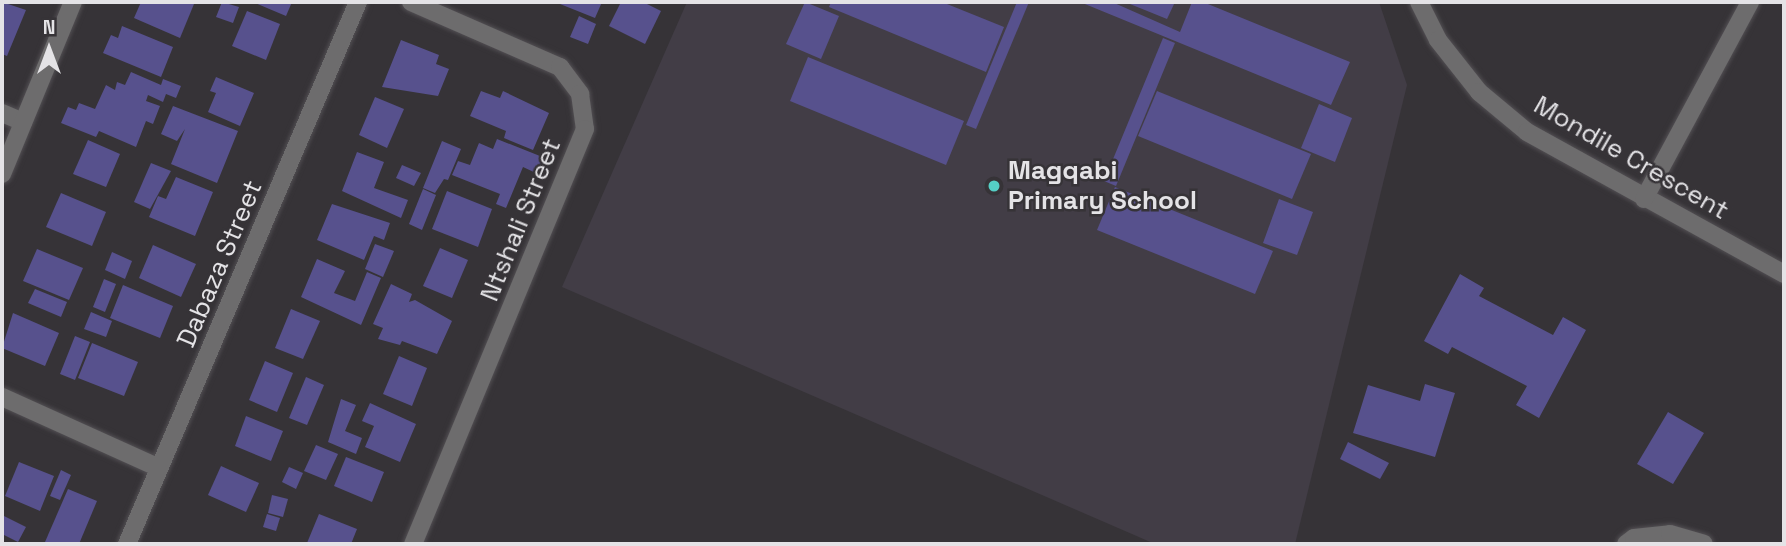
<!DOCTYPE html>
<html>
<head>
<meta charset="utf-8">
<style>
	body { margin:0 }
	#map { position:relative; width:1786px; height:546px; overflow:hidden; background:#363337; font-family:"Space Grotesk",sans-serif }
	div>[style] { position:absolute }
	[style*='--x'] { left:calc(var(--x)*1px); top:calc(var(--y)*1px); width:calc(var(--w)*1px); rotate:calc(var(--a)*1deg) }
	.built>* { inset:0; background:#423d46 }
	.building>* { inset:0; background:#57518d }
	.roads { filter:drop-shadow(0 0 2px #524f53) drop-shadow(0 0 2px #524f53) }
	.minor>* { height:18px; margin:-9px; padding:0 9px; transform-origin:9px; border-radius:9px; background:#6d6c6d }
	.dots>* { width:19px; height:19px; translate:-50% -50%; box-sizing:border-box; border:4px solid #363337; border-radius:50% }
	span { translate:-50% -50%; white-space:nowrap; text-align:center; line-height:1.15; -webkit-text-stroke:5px #363337; paint-order:stroke }
	.street-label { font-size:26px; color:#e4e3e6 }
	.poi-label { font-size:26px; color:#e4e3e6; font-weight:700 }
	.left { translate:0 -50%; text-align:left }
	.frame { position:absolute; inset:0; border:4px solid #e4e3e6; pointer-events:none }
	.north { position:absolute; left:14px; top:14px; width:70px; height:70px; -webkit-text-stroke:5px #363337; paint-order:stroke; rotate:0deg; font-size:19px; font-weight:700; line-height:28px; text-align:center; color:#e4e3e6 }
	.north::after { content:''; display:block; margin:auto; width:24px; height:32px; background:#e4e3e6; clip-path:polygon(50% 0,100% 100%,50% 72%,0 100%) }
</style>
</head>
<body>
<div id="map">
	<div class="built">
		<i style="clip-path:polygon(687px 2px,1379px 2px,1407px 85px,1295px 544px,1155px 544px,562px 287px)"></i>
	</div>
	<div class="building">
		<i style="clip-path:polygon(2px 2px,26px 10px,7px 56px,2px 54px)"></i>
		<i style="clip-path:polygon(141px 2px,190px 2px,194px 4px,180px 38px,134px 18px)"></i>
		<i style="clip-path:polygon(222px 2px,239px 7px,233px 23px,216px 17px)"></i>
		<i style="clip-path:polygon(253px 2px,292px 2px,286px 16px)"></i>
		<i style="clip-path:polygon(555px 2px,602px 2px,595px 18px)"></i>
		<i style="clip-path:polygon(621px 2px,643px 2px,661px 11px,645px 44px,609px 26px)"></i>
		<i style="clip-path:polygon(805px 2px,839px 16px,821px 59px,786px 44px)"></i>
		<i style="clip-path:polygon(831px 2px,942px 2px,1004px 27px,986px 72px,829px 7px)"></i>
		<i style="clip-path:polygon(1017px 2px,1029px 2px,976px 129px,966px 125px)"></i>
		<i style="clip-path:polygon(1080px 2px,1112px 2px,1180px 32px,1192px 2px,1203px 2px,1350px 62px,1331px 105px)"></i>
		<i style="clip-path:polygon(1125px 2px,1175px 2px,1167px 19px)"></i>
		<i style="clip-path:polygon(247px 11px,280px 24px,266px 60px,232px 46px)"></i>
		<i style="clip-path:polygon(579px 16px,596px 24px,588px 44px,570px 37px)"></i>
		<i style="clip-path:polygon(122px 26px,173px 47px,161px 77px,103px 53px,111px 35px,118px 38px)"></i>
		<i style="clip-path:polygon(1163px 38px,1175px 43px,1116px 186px,1104px 181px)"></i>
		<i style="clip-path:polygon(401px 40px,439px 55px,436px 64px,449px 69px,438px 96px,382px 87px)"></i>
		<i style="clip-path:polygon(808px 57px,964px 121px,946px 165px,790px 101px)"></i>
		<i style="clip-path:polygon(131px 72px,161px 85px,163px 79px,181px 86px,176px 98px,166px 94px,163px 102px,148px 95px,146px 101px,160px 106px,153px 124px,146px 121px,136px 147px,99px 131px,96px 137px,61px 123px,68px 107px,76px 110px,79px 103px,95px 109px,106px 85px,115px 90px,117px 82px,125px 85px)"></i>
		<i style="clip-path:polygon(216px 77px,254px 93px,240px 126px,208px 112px,216px 93px,210px 91px)"></i>
		<i style="clip-path:polygon(481px 91px,500px 98px,503px 91px,549px 113px,533px 150px,504px 138px,506px 131px,470px 116px)"></i>
		<i style="clip-path:polygon(1157px 91px,1311px 154px,1292px 199px,1138px 136px)"></i>
		<i style="clip-path:polygon(375px 97px,404px 109px,387px 148px,359px 135px)"></i>
		<i style="clip-path:polygon(1319px 104px,1352px 118px,1335px 162px,1301px 148px)"></i>
		<i style="clip-path:polygon(173px 106px,238px 131px,217px 183px,171px 164px,185px 129px,177px 141px,161px 134px)"></i>
		<i style="clip-path:polygon(497px 139px,545px 158px,538px 174px,523px 167px,506px 208px,496px 204px,500px 194px,452px 175px,458px 161px,470px 165px,479px 143px,493px 149px)"></i>
		<i style="clip-path:polygon(88px 140px,120px 154px,106px 187px,73px 174px)"></i>
		<i style="clip-path:polygon(442px 141px,461px 149px,448px 180px,444px 179px,435px 193px,423px 188px)"></i>
		<i style="clip-path:polygon(357px 152px,384px 162px,374px 188px,408px 200px,401px 218px,342px 191px)"></i>
		<i style="clip-path:polygon(151px 163px,171px 171px,150px 209px,134px 202px)"></i>
		<i style="clip-path:polygon(402px 165px,421px 173px,414px 186px,396px 178px)"></i>
		<i style="clip-path:polygon(176px 177px,213px 192px,195px 236px,149px 217px,158px 196px,166px 199px)"></i>
		<i style="clip-path:polygon(1115px 187px,1273px 251px,1255px 294px,1097px 230px)"></i>
		<i style="clip-path:polygon(423px 189px,436px 195px,422px 230px,409px 224px)"></i>
		<i style="clip-path:polygon(447px 191px,492px 209px,478px 247px,432px 229px)"></i>
		<i style="clip-path:polygon(61px 193px,106px 212px,92px 246px,46px 227px)"></i>
		<i style="clip-path:polygon(1279px 199px,1313px 212px,1297px 255px,1263px 243px)"></i>
		<i style="clip-path:polygon(332px 204px,390px 223px,384px 240px,374px 236px,364px 260px,317px 240px)"></i>
		<i style="clip-path:polygon(375px 244px,394px 251px,383px 277px,365px 269px)"></i>
		<i style="clip-path:polygon(153px 245px,196px 264px,181px 297px,139px 278px)"></i>
		<i style="clip-path:polygon(440px 248px,468px 260px,452px 298px,423px 286px)"></i>
		<i style="clip-path:polygon(37px 249px,83px 268px,69px 300px,23px 281px)"></i>
		<i style="clip-path:polygon(112px 252px,132px 261px,125px 279px,105px 270px)"></i>
		<i style="clip-path:polygon(317px 259px,345px 271px,334px 293px,355px 301px,367px 272px,381px 278px,361px 325px,301px 297px)"></i>
		<i style="clip-path:polygon(1460px 274px,1484px 288px,1479px 296px,1553px 335px,1563px 317px,1586px 330px,1539px 418px,1516px 405px,1527px 386px,1452px 347px,1448px 354px,1424px 341px)"></i>
		<i style="clip-path:polygon(104px 279px,116px 284px,105px 312px,93px 307px)"></i>
		<i style="clip-path:polygon(391px 284px,412px 294px,409px 302px,415px 300px,452px 321px,437px 354px,402px 341px,400px 345px,378px 339px,383px 328px,373px 324px)"></i>
		<i style="clip-path:polygon(123px 285px,173px 306px,160px 338px,110px 318px)"></i>
		<i style="clip-path:polygon(35px 289px,67px 302px,61px 317px,28px 303px)"></i>
		<i style="clip-path:polygon(291px 309px,320px 321px,303px 359px,275px 348px)"></i>
		<i style="clip-path:polygon(91px 312px,112px 321px,106px 337px,84px 329px)"></i>
		<i style="clip-path:polygon(13px 313px,59px 333px,45px 366px,2px 348px)"></i>
		<i style="clip-path:polygon(75px 336px,90px 342px,75px 380px,60px 374px)"></i>
		<i style="clip-path:polygon(92px 343px,138px 362px,124px 396px,78px 378px)"></i>
		<i style="clip-path:polygon(399px 356px,427px 368px,412px 406px,383px 394px)"></i>
		<i style="clip-path:polygon(265px 361px,293px 373px,277px 412px,249px 400px)"></i>
		<i style="clip-path:polygon(306px 377px,324px 385px,307px 425px,289px 418px)"></i>
		<i style="clip-path:polygon(1425px 384px,1455px 393px,1435px 457px,1353px 433px,1368px 385px,1420px 401px)"></i>
		<i style="clip-path:polygon(341px 399px,356px 405px,345px 431px,362px 438px,356px 454px,328px 442px)"></i>
		<i style="clip-path:polygon(370px 403px,416px 424px,400px 462px,365px 447px,374px 426px,362px 421px)"></i>
		<i style="clip-path:polygon(1668px 412px,1704px 433px,1673px 484px,1637px 464px)"></i>
		<i style="clip-path:polygon(246px 416px,283px 431px,271px 461px,235px 446px)"></i>
		<i style="clip-path:polygon(1348px 442px,1389px 463px,1380px 479px,1340px 459px)"></i>
		<i style="clip-path:polygon(316px 445px,338px 454px,326px 480px,304px 471px)"></i>
		<i style="clip-path:polygon(346px 457px,384px 472px,372px 502px,334px 486px)"></i>
		<i style="clip-path:polygon(19px 462px,54px 476px,40px 511px,5px 496px)"></i>
		<i style="clip-path:polygon(221px 466px,259px 483px,246px 512px,208px 495px)"></i>
		<i style="clip-path:polygon(289px 467px,303px 473px,296px 489px,282px 482px)"></i>
		<i style="clip-path:polygon(61px 470px,71px 475px,60px 500px,50px 496px)"></i>
		<i style="clip-path:polygon(68px 489px,97px 501px,79px 544px,49px 544px,45px 542px)"></i>
		<i style="clip-path:polygon(272px 495px,288px 499px,283px 517px,268px 513px)"></i>
		<i style="clip-path:polygon(267px 514px,280px 518px,276px 531px,263px 527px)"></i>
		<i style="clip-path:polygon(319px 514px,357px 529px,351px 544px,307px 543px)"></i>
		<i style="clip-path:polygon(2px 515px,26px 527px,18px 542px,2px 534px)"></i>
	</div>
	<div class="roads">
		<div class="minor">
			<i style="--x:411;--y:2;--w:163;--a:23.6"></i>
			<i style="--x:560;--y:67;--w:34;--a:53"></i>
			<i style="--x:580;--y:94;--w:35;--a:82"></i>
			<i style="--x:585;--y:129;--w:449;--a:112.5"></i>
			<i style="--x:1419;--y:2;--w:42;--a:63.4"></i>
			<i style="--x:1438;--y:40;--w:66;--a:51.7"></i>
			<i style="--x:1479;--y:92;--w:62;--a:39.8"></i>
			<i style="--x:1527;--y:132;--w:294;--a:28.9"></i>
			<i style="--x:2;--y:113;--w:23;--a:23"></i>
			<i style="--x:2;--y:174;--w:186;--a:-67.6"></i>
			<i style="--x:1644;--y:199;--w:224;--a:-61.7"></i>
			<i style="--x:2;--y:397;--w:172;--a:24.3"></i>
			<i style="--x:127;--y:544;--w:589;--a:-66.92"></i>
			<i style="--x:1626;--y:544;--w:10;--a:-37"></i>
			<i style="--x:1634;--y:538;--w:36;--a:-6"></i>
			<i style="--x:1670;--y:534;--w:35;--a:16"></i>
		</div>
	</div>
	<div class="dots">
		<i style="left:994px;top:186px;background:#55cec5"></i>
	</div>
	<div class="street-label">
		<span style="left:1631px;top:158px;rotate:30deg">Mondile Crescent</span>
		<span style="left:521px;top:220px;rotate:-68deg">Ntshali Street</span>
		<span style="left:220px;top:264px;rotate:-67deg">Dabaza Street</span>
	</div>
	<div class="poi-label">
		<span class="left" style="left:1008px;top:186px">Magqabi<br>Primary School</span>
	</div>
	<div class="frame"></div>
	<div class="north">N</div>
</div>
</body>
</html>
